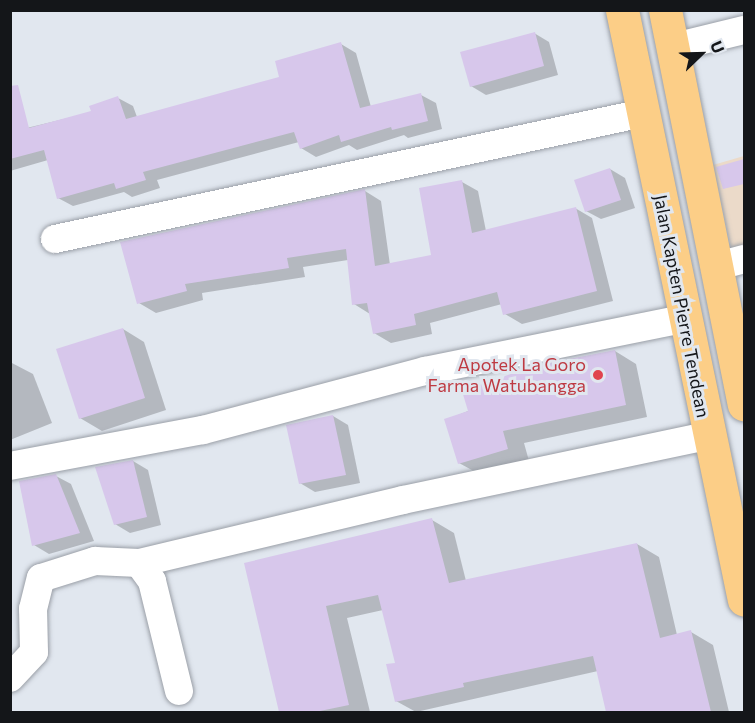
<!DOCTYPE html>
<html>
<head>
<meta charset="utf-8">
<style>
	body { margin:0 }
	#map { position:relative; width:755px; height:723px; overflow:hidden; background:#e1e7ef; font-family:Commissioner,sans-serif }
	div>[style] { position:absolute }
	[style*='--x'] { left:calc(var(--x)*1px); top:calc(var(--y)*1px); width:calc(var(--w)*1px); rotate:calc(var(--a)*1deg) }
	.medical>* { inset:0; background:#ebdac9 }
	.shadow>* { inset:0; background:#0003 }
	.building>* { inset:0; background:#d7c7eb }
	.roads { filter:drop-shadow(0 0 2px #9a9fa7) drop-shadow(0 0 2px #9a9fa7) }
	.minor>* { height:28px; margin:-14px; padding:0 14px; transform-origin:14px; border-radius:14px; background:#fff }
	.highway>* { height:33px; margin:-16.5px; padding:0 16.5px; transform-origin:16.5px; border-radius:16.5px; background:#fcce87 }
	.dots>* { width:16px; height:16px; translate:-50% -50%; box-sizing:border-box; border:3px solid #e1e7ef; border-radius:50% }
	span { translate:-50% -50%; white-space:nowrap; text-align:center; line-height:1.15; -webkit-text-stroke:6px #e1e7ef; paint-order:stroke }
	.street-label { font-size:18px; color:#141619 }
	.health-label { font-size:18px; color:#be3a42 }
	.right { translate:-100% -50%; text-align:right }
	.frame { position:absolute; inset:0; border:12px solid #141619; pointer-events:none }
	.north { position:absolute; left:671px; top:24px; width:60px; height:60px; -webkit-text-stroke:4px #e1e7ef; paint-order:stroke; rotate:67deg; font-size:16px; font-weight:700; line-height:24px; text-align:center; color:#141619 }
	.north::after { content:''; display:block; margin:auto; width:21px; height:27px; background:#141619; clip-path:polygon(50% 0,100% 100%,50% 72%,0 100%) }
</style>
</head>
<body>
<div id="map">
	<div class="medical">
		<i style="clip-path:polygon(744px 156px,744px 249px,732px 252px,713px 165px)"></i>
	</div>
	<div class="shadow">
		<i style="clip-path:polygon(534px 33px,549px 42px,558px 75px,486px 95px,471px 86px)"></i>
		<i style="clip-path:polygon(341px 44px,356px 53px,371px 107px,421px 95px,436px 103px,442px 129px,408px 138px,404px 135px,357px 150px,349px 145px,316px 157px,301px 148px,299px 142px,157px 180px,160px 188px,132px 197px,124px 192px,73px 206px,58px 198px,48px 160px,10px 171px,10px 132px,93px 112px,118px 98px,133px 106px,137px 117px,281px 78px)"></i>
		<i style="clip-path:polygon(610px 169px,625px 178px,635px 208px,601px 219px,586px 211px)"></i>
		<i style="clip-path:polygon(462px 182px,478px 191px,486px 231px,575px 208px,592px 218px,613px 301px,522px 324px,505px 314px,502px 304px,430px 323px,432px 334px,391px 343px,374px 333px,370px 314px,354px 304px,348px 260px,303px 267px,305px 277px,202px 293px,203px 300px,156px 313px,139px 303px,365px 191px,381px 201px,390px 265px,433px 256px)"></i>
		<i style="clip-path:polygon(123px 329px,144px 342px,166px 410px,102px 431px,80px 418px)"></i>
		<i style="clip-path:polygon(615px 351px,636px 364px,647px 417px,524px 443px,529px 461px,481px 475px,459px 463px,446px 420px)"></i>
		<i style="clip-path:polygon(10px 362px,33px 374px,52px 423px,10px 440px)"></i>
		<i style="clip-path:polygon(333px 416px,348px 425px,360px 483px,315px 492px,300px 483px)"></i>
		<i style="clip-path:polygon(133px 461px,148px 470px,161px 525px,130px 533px,115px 524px)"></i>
		<i style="clip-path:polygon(56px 476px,71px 484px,94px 541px,49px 554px,34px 545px)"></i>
		<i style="clip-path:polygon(432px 520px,454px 533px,466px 581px,637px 544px,659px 557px,677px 635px,691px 632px,713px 645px,729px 712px,608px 712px,598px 671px,416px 712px,396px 701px,396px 664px,383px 610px,347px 618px,370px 712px,281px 712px,246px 565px)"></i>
	</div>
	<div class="building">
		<i style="clip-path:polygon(535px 32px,544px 66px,470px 87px,460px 52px)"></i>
		<i style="clip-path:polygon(341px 42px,360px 108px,421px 93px,428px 121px,392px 130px,391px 127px,341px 142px,339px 135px,300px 149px,294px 132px,143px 172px,146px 180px,116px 189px,114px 183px,57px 199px,44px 150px,10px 159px,10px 86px,18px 85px,29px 128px,91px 111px,89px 106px,118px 96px,126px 119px,279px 77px,275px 61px)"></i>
		<i style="clip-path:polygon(744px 159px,744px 184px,723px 189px,716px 167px)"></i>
		<i style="clip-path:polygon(610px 168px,621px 200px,585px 212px,574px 180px)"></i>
		<i style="clip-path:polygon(462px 180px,472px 233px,576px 207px,597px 291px,503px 315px,497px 292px,414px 314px,416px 325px,373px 334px,367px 303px,352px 305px,346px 249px,287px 258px,289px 268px,185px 284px,187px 291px,137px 304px,120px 242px,365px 189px,375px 266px,431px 255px,419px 188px)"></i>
		<i style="clip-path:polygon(123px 328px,145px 398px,79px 419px,56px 349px)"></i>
		<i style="clip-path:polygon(615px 350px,626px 405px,503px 431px,508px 449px,458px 464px,444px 419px,468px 411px,462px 391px,534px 366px)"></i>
		<i style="clip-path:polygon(333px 415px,346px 475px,299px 484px,286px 425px)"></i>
		<i style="clip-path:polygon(133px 460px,147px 517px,114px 525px,95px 467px)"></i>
		<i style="clip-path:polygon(56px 474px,80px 533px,32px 546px,19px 481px)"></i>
		<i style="clip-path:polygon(432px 518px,449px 583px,637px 543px,660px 638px,691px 630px,711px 712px,606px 712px,593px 656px,463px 683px,464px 687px,395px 702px,386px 664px,395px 663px,378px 595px,326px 606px,349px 705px,315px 712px,279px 712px,244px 563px)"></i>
	</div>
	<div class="roads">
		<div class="minor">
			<i style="--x:674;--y:47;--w:72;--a:-13.7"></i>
			<i style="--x:55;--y:239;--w:601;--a:-12.09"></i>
			<i style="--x:718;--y:266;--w:27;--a:-15"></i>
			<i style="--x:10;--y:466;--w:196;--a:-10.6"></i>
			<i style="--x:203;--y:430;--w:230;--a:-14.9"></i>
			<i style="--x:425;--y:371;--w:264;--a:-11.4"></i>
			<i style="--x:10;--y:678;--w:35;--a:-47"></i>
			<i style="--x:34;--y:652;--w:43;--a:-91.3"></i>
			<i style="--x:33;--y:609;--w:32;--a:-76"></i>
			<i style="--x:41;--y:578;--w:57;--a:-17.5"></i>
			<i style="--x:95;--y:561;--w:44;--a:2.6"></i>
			<i style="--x:179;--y:691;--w:113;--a:-103.8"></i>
			<i style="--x:152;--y:581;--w:22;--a:-126"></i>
			<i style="--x:139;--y:563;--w:271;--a:-13.4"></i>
			<i style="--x:403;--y:500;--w:312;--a:-11.9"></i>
		</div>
		<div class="highway">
			<i style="--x:622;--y:10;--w:602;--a:78.32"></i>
			<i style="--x:665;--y:10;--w:402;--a:78.7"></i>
		</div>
	</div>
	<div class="dots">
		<i style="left:598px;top:375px;background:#e0444e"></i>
	</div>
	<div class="street-label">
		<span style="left:682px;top:306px;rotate:79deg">Jalan Kapten Pierre Tendean</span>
	</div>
	<div class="health-label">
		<span class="right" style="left:586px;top:375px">Apotek La Goro<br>Farma Watubangga</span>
	</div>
	<div class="frame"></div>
	<div class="north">U</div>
</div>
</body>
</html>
